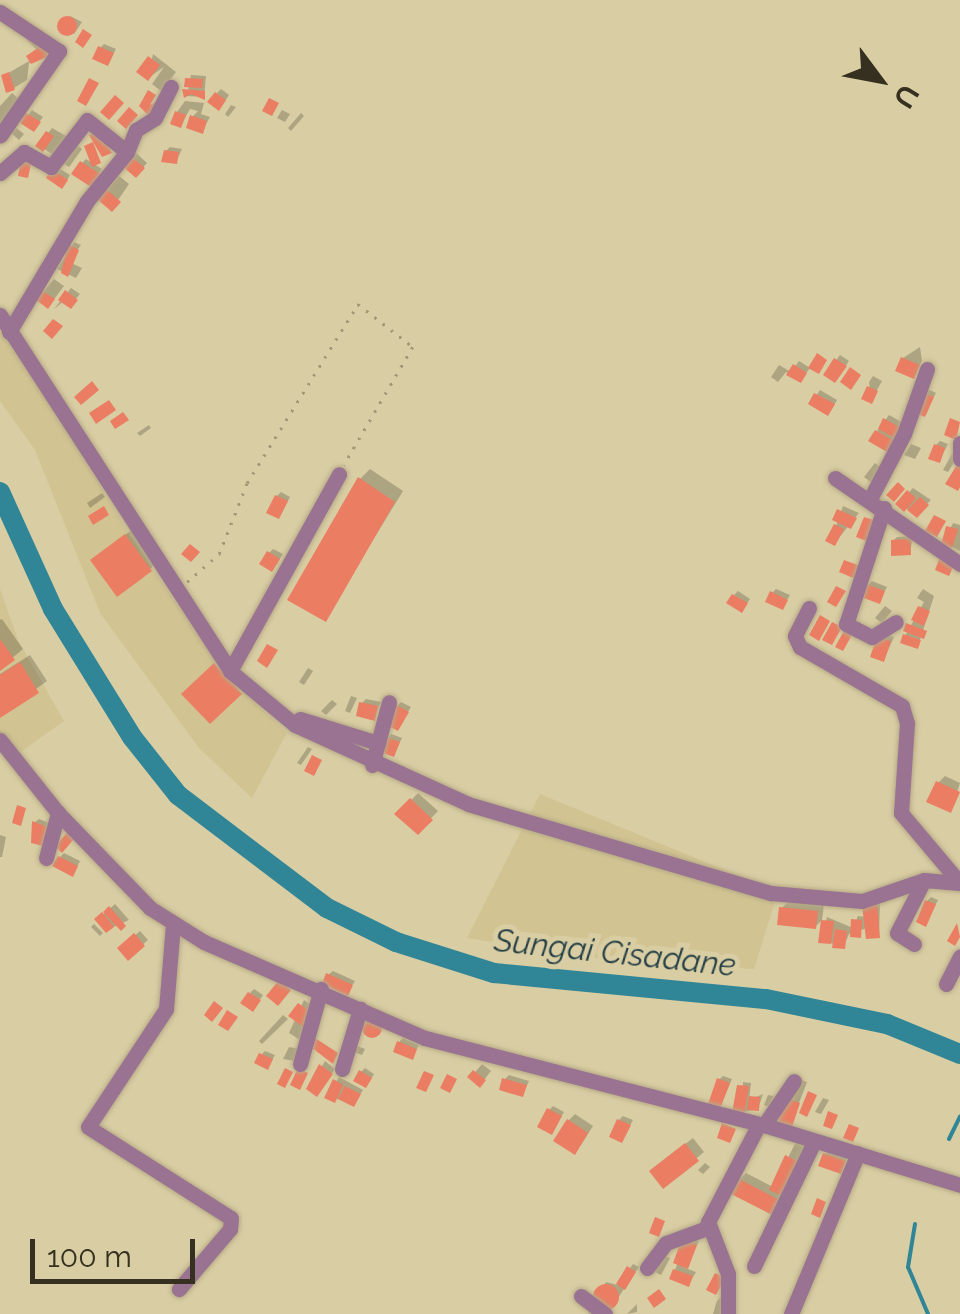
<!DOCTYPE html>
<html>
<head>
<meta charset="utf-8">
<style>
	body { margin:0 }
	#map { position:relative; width:960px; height:1314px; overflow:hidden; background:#d9cda3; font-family:Raleway,sans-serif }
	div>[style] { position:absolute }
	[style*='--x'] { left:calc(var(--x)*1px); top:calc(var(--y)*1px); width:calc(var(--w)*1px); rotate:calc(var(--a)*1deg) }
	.built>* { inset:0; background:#d2c492 }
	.shadow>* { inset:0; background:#0003 }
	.stream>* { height:4px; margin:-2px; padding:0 2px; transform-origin:2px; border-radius:2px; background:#308597 }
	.river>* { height:20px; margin:-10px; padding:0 10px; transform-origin:10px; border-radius:10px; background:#308597 }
	.building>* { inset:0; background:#eb7d63 }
	.round { border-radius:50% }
	.path>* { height:2.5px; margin-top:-1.25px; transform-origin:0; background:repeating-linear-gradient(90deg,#a39977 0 2.5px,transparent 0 10.5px) }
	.roads { filter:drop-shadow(0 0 2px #b5aa86) drop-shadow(0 0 2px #b5aa86) }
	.minor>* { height:15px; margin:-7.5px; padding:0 7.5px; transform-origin:7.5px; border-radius:7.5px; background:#997391 }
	span { translate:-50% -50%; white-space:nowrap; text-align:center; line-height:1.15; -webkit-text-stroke:10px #d9cda3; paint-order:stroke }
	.water-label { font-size:32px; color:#243f45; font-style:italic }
	.north { position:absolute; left:830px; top:30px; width:100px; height:100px; -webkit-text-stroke:8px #d9cda3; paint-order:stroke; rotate:122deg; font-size:28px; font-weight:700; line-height:40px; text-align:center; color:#35301f }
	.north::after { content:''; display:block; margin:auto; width:35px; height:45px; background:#35301f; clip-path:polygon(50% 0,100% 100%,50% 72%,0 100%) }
	.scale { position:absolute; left:30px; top:1239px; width:165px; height:45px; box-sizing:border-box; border:5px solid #35301f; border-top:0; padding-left:12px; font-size:30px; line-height:35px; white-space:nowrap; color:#35301f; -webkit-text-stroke:8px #d9cda3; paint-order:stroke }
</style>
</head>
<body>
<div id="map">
	<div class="built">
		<i style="clip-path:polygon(0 319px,127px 531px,223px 673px,287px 733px,252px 798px,199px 748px,100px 613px,35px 450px,0 401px)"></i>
		<i style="clip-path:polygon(0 589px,18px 640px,64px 721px,11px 759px,0 748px)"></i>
		<i style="clip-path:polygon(540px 794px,778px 892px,754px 969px,615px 961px,467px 938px)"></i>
	</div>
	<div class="shadow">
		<i style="clip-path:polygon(70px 16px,82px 22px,74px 34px,62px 28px)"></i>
		<i style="clip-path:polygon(37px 30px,41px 54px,29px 63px,27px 80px,14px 88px,3px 76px,31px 60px,37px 50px,26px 39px)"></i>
		<i style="clip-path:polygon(104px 44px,116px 49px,108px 63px,100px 48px)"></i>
		<i style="clip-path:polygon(153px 54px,176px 72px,161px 91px,152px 84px,164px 67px,148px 78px)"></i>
		<i style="clip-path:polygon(191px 75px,206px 76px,204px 97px,187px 96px)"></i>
		<i style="clip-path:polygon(221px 89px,229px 95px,223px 104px,217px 93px)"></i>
		<i style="clip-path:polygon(12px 93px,21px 101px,0 125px,0 106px)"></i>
		<i style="clip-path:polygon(185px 101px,204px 103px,201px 114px,210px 117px,202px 131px,192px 117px,198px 111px,190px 109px,181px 125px,177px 112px)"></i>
		<i style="clip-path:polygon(231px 105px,236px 107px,228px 117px,225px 114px)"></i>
		<i style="clip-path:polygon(32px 110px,43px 117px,37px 125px,23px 122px)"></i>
		<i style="clip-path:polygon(282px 110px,290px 114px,285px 122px,277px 118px)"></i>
		<i style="clip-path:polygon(301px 113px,304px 116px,291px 131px,288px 128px)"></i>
		<i style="clip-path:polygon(15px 127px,24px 134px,19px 140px,10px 132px)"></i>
		<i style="clip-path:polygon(52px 128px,68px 137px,54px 156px,39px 145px)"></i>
		<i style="clip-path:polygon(75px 144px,82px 149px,69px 167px,61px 162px)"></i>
		<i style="clip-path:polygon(170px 147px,182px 149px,176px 162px,166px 151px)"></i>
		<i style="clip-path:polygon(136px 153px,147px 163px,136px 175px,125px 166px)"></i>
		<i style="clip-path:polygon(86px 159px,102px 169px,95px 180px,82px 163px)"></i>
		<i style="clip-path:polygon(57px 167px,70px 175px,66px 182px,49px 178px)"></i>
		<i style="clip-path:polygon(119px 176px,129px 184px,112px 209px,100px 199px)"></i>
		<i style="clip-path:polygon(74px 242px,81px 245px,69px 262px,82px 268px,76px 278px,57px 269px)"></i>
		<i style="clip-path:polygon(54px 279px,64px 286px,52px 302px,43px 292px)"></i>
		<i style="clip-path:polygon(71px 288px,80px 294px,70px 306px,64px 301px,54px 309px)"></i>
		<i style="clip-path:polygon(920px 347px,922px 361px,914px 376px,903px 358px)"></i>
		<i style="clip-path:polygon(840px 355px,849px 361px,839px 376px,826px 374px)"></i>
		<i style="clip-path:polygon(799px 361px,810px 368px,801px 380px,786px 372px,778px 382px,771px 377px,779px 365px,791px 372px)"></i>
		<i style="clip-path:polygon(873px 376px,882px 381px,871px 401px,869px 382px)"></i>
		<i style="clip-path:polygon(928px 389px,936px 393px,924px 414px,924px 393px)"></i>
		<i style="clip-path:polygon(820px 390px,837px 400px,832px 409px,811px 403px)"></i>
		<i style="clip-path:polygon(889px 415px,905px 424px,890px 445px,877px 431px)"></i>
		<i style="clip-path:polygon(149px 425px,151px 428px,140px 436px,137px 433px)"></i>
		<i style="clip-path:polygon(940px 441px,948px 444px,940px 460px,936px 445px)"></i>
		<i style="clip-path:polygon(911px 444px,921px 448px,915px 459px,904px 455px)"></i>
		<i style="clip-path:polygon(952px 454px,958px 456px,948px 472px,943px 470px)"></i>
		<i style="clip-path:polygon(875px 463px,883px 469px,872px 483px,864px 477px)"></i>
		<i style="clip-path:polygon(370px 469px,403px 491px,325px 618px,360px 479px)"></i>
		<i style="clip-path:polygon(913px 488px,931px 500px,916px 515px,899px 503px)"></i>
		<i style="clip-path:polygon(281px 492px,290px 497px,282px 512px,277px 496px)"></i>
		<i style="clip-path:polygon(102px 493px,105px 497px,90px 508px,87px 503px)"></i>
		<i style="clip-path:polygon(843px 506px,859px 513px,838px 539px,836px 526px)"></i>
		<i style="clip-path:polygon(953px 523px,960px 525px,960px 551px,944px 543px)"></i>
		<i style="clip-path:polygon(136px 527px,160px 560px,150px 569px,103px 551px)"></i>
		<i style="clip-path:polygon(913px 536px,910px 553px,893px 541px,897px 537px)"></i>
		<i style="clip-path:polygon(273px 549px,283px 554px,276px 565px,269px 553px)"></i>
		<i style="clip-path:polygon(872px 581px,887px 587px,879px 601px,868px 585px)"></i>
		<i style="clip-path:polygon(776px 589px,790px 595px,783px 607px,772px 593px)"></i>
		<i style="clip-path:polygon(923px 589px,934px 596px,918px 646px,905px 636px,924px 602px,917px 598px)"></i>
		<i style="clip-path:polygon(738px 591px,750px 599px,745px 606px,734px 595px)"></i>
		<i style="clip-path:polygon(885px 606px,892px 611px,882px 623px,875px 618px)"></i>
		<i style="clip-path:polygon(2px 619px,23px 649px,0 668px,0 620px)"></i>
		<i style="clip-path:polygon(884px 634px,894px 637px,884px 659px,874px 656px)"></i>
		<i style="clip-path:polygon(30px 655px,47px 681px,0 715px,0 674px)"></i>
		<i style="clip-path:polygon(308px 668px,313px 671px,304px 685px,299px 682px)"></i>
		<i style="clip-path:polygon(351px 696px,357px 698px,350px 713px,345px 711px)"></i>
		<i style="clip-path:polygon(366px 699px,381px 702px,374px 718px,362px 703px)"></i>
		<i style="clip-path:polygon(332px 700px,337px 704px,326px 715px,321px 711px)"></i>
		<i style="clip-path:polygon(401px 702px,411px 707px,398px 728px,397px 706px)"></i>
		<i style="clip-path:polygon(391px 734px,402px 738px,394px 754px,387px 738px)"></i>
		<i style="clip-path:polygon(308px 747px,312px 749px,301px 765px,297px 763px)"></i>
		<i style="clip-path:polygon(945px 776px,960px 783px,951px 810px,938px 783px)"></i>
		<i style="clip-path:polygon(418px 793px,438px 811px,418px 832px,398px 814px)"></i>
		<i style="clip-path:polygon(39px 819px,52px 824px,42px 843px,35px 822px)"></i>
		<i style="clip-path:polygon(0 835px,6px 837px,2px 857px,0 857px)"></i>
		<i style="clip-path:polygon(64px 853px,80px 861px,76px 869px,60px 857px)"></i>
		<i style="clip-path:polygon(931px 897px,938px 900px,926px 924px,927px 901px)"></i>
		<i style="clip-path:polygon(880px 901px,879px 936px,867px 928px,849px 934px,844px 946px,821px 941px,827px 917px,853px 928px,858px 916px,866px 917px,865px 906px)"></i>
		<i style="clip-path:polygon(788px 902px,824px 905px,822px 920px,815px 927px,782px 908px)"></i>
		<i style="clip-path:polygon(115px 904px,129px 920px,107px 930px,98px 919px)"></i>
		<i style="clip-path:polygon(94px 924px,103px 933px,100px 936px,91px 927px)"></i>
		<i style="clip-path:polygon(140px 931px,148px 940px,128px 957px,120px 948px)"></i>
		<i style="clip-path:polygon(333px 971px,355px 981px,347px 993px,328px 975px)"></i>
		<i style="clip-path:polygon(254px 989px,263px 995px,256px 1005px,250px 993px)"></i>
		<i style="clip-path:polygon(304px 1000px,316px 1009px,300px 1040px,289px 1033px)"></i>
		<i style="clip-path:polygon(283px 1015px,288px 1019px,262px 1044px,259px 1041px)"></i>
		<i style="clip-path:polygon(368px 1019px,385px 1027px,365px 1025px)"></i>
		<i style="clip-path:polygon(403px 1038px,419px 1045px,412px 1057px,399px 1042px)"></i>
		<i style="clip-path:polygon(357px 1046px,365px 1049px,362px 1055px,354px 1052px)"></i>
		<i style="clip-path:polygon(289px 1047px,301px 1049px,295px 1061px,283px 1059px)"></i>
		<i style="clip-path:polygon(265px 1051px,275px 1055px,268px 1067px,261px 1055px)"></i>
		<i style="clip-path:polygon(325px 1061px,335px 1069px,320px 1090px,309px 1089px)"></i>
		<i style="clip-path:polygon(482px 1064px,491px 1071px,484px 1080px,471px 1077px)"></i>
		<i style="clip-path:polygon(365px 1068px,374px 1074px,370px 1081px,361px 1072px)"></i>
		<i style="clip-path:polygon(509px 1075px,529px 1081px,523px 1094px,505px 1079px)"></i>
		<i style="clip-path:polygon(723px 1076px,732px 1079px,720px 1106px,719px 1080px)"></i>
		<i style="clip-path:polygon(339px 1077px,363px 1090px,354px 1104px,328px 1096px)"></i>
		<i style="clip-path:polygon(799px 1079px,807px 1082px,791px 1124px,781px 1121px)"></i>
		<i style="clip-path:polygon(743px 1082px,751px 1083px,749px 1100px,763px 1094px,758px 1109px,743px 1112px)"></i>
		<i style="clip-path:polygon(768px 1095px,774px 1096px,769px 1107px,764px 1105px)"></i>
		<i style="clip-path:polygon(823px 1098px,829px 1100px,821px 1114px,815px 1112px)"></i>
		<i style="clip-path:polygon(553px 1106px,564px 1112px,552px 1132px,549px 1110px)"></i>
		<i style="clip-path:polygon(575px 1114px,593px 1126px,581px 1145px,568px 1121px)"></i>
		<i style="clip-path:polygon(623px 1116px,633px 1120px,622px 1140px,619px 1120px)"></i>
		<i style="clip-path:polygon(693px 1138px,704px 1152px,663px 1186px,659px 1164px)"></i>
		<i style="clip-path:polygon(798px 1138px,809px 1144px,782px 1207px,739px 1180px,746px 1173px,773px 1187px)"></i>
		<i style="clip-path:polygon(829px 1150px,848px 1157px,840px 1171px,825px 1154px)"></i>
		<i style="clip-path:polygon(705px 1163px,710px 1167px,703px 1174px,698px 1170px)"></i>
		<i style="clip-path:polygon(688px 1237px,699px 1241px,685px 1268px,696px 1272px,689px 1284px,675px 1270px)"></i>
		<i style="clip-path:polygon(664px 1256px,670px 1258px,661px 1275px,655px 1272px)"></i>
		<i style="clip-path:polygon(633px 1264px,639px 1267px,607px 1314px,588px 1314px,606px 1282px,618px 1285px)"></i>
		<i style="clip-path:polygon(721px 1297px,725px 1314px,713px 1314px,717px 1301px)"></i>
		<i style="clip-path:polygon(637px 1304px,637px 1312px,627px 1314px)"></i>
	</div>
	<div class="stream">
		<i style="--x:949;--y:1139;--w:25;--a:-64"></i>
		<i style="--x:915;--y:1224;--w:44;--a:99.2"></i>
		<i style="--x:908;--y:1267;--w:51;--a:66.9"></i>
	</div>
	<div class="river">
		<i style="--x:0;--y:492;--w:128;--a:65.6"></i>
		<i style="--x:53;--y:609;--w:150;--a:58.3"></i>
		<i style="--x:132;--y:737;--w:74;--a:51.6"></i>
		<i style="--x:178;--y:795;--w:187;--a:37.2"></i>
		<i style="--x:327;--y:908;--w:77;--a:26.2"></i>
		<i style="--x:396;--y:942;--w:103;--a:17.6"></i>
		<i style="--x:494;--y:973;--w:273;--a:5.5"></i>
		<i style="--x:766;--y:999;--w:124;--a:11.7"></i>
		<i style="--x:887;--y:1024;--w:79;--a:22.3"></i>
	</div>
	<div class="building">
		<i class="round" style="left:57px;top:16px;width:20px;height:20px"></i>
		<i style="clip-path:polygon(83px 29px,92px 35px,83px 48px,75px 42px)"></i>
		<i style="clip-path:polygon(47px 42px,54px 54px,31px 64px,26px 56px)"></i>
		<i style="clip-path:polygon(98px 46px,114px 53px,108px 66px,92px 59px)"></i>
		<i style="clip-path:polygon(148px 56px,160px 65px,148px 81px,136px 72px)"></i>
		<i style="clip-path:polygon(9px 72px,15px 90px,6px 93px,1px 75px)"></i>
		<i style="clip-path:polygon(89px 78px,99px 83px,86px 106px,77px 101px)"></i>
		<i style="clip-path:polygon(185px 78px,203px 79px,202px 88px,184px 87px)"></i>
		<i style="clip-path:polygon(182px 89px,205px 91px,205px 100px,191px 94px,184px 98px)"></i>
		<i style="clip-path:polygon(148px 90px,156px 95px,150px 105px,160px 100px,150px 117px,139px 106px)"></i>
		<i style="clip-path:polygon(215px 92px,226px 100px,219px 111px,207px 102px)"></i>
		<i style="clip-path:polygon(115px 95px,124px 103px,109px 120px,100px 112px)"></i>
		<i style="clip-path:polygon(269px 98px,279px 103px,272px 116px,262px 111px)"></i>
		<i style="clip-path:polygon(129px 107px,138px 115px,126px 129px,117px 121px)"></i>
		<i style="clip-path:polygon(175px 111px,186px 115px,181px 128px,170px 124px)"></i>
		<i style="clip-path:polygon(26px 113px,41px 122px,34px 132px,20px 123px)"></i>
		<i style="clip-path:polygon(190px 115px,207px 121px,203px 134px,186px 128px)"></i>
		<i style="clip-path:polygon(46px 131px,54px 136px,43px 152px,35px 146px)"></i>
		<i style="clip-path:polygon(100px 131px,112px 153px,102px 157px,89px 135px)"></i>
		<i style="clip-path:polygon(93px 142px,101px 163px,92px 167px,84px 146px)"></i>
		<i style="clip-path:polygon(164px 150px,179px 152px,177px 164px,161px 162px)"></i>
		<i style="clip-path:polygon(22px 156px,32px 159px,28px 178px,18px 176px)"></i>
		<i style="clip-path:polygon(130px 156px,145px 168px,136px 178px,122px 166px)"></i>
		<i style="clip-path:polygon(80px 161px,100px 174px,91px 187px,71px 174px)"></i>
		<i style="clip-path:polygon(51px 169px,68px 180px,62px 189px,46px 178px)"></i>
		<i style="clip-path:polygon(106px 189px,121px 202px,112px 212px,97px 199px)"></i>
		<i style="clip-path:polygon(68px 244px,79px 250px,68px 277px,61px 273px)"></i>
		<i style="clip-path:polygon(41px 290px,55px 299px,48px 309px,35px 299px)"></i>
		<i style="clip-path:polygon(65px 290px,78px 300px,71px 309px,58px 300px)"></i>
		<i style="clip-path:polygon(53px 319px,63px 326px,52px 339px,43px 331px)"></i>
		<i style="clip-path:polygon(817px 353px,827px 360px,819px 374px,808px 368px)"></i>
		<i style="clip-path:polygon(901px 357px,920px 365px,914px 379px,895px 371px)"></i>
		<i style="clip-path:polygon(834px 358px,847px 366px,835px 383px,823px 375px)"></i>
		<i style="clip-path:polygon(793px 364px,807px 373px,801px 383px,786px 375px)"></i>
		<i style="clip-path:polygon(850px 367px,861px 375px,851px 390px,840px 382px)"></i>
		<i style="clip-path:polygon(92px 381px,99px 390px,81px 405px,74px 397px)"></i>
		<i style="clip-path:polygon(867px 386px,878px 391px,872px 404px,861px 399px)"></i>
		<i style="clip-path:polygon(922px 392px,934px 397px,925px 417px,913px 412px)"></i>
		<i style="clip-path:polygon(814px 393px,835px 404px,828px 416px,808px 404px)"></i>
		<i style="clip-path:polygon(109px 400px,116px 410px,96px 424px,89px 413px)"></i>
		<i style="clip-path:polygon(123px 412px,129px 420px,115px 429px,110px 421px)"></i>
		<i style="clip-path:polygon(883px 418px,903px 429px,897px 439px,878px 429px)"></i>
		<i style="clip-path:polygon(950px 418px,960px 422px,956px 440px,944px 435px)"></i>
		<i style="clip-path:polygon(875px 430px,894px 441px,887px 452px,868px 441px)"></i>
		<i style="clip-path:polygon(934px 444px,945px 448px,940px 463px,928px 459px)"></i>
		<i style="clip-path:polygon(960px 460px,960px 487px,958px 491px,945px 484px)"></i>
		<i style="clip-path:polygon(358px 477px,395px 502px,326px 622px,287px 600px)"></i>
		<i style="clip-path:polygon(898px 482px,905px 489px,894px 502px,886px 495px)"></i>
		<i style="clip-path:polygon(907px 490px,916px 498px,904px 512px,895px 504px)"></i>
		<i style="clip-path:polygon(275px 495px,288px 501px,279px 519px,266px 513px)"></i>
		<i style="clip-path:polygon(920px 497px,929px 505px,917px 518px,907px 510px)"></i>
		<i style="clip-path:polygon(104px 506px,109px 515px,93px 525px,88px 516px)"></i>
		<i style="clip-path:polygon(837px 509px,857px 518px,851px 529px,832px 520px)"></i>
		<i style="clip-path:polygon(934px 515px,946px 521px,937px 537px,925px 531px)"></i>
		<i style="clip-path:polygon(864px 517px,877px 521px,869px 542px,856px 537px)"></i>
		<i style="clip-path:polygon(834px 524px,844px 529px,835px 546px,825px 541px)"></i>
		<i style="clip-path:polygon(946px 526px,958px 529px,952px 548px,941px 545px)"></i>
		<i style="clip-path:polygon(125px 534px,152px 571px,117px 597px,90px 560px)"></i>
		<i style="clip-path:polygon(910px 539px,911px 555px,891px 556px,891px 540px)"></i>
		<i style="clip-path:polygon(190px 544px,200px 552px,191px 562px,181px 554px)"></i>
		<i style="clip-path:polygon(267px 551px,280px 559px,272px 572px,259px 564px)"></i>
		<i style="clip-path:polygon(940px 557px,955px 563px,949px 576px,935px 570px)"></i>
		<i style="clip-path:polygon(844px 560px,863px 567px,858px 580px,839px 572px)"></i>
		<i style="clip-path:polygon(866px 584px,885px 591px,880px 604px,861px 597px)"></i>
		<i style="clip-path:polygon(836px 586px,846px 591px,836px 607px,827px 602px)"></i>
		<i style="clip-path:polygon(770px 591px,788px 600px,783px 610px,765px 602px)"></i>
		<i style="clip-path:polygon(732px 594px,748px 603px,742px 613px,726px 603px)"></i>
		<i style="clip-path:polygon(918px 606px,930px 611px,924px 626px,911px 620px)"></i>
		<i style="clip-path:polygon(820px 615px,830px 621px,819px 641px,809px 635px)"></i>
		<i style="clip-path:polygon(832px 622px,842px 627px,832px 645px,822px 640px)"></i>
		<i style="clip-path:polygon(906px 623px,927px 631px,924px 639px,903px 631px)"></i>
		<i style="clip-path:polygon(845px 629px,853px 633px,843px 651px,835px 647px)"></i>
		<i style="clip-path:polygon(903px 634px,921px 640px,918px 649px,900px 643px)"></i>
		<i style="clip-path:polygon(877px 637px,891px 641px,884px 662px,870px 657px)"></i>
		<i style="clip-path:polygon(0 639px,15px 660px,0 671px)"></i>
		<i style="clip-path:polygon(267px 644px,278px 650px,267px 668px,257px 661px)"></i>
		<i style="clip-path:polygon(20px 662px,39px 693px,0 718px,0 675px)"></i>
		<i style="clip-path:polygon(214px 663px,242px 694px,210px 724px,181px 694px)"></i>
		<i style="clip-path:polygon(359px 702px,378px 706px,375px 721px,356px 716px)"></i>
		<i style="clip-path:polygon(395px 704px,409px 712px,398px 731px,385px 724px)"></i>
		<i style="clip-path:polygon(385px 737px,400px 742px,394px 757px,380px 752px)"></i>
		<i style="clip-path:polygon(312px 755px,322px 760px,314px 776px,304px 771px)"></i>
		<i style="clip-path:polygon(936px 781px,960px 792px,951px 813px,926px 802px)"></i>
		<i style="clip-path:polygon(410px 798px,433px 820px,418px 835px,394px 814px)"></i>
		<i style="clip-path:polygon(17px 805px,26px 808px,21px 826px,12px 823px)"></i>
		<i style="clip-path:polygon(32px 821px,50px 828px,43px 846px,31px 843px)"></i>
		<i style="clip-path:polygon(67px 833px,74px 839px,62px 853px,55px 846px)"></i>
		<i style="clip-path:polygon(58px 856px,78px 866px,73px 877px,52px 866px)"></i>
		<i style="clip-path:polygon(925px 900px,936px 904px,926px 927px,916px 922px)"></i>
		<i style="clip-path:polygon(877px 904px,880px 938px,866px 939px,862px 905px)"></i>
		<i style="clip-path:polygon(109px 906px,126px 926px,121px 931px,103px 912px)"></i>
		<i style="clip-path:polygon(779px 907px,818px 911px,816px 929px,777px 925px)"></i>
		<i style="clip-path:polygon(102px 912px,114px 927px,106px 933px,94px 919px)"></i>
		<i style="clip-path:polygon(851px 919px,862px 920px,861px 938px,850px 937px)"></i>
		<i style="clip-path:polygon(821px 920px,834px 921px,831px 944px,818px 943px)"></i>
		<i style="clip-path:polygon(957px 923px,960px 937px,955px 946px,947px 941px)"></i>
		<i style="clip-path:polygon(835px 929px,847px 931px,845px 949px,832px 948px)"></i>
		<i style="clip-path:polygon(134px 933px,145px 946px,128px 961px,117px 948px)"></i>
		<i style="clip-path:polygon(326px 973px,353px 985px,348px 996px,322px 984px)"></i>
		<i style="clip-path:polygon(279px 980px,291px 990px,278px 1006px,266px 996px)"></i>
		<i style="clip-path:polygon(248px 992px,261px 1000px,253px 1012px,240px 1003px)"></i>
		<i style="clip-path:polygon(214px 1001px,223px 1008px,212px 1022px,204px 1015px)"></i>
		<i style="clip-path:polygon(298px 1003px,314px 1014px,305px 1028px,288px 1016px)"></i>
		<i style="clip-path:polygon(227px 1010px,238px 1017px,228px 1031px,218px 1025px)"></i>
		<i class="round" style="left:362px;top:1018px;width:20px;height:20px"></i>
		<i style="clip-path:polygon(312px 1036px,338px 1053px,333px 1064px,307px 1044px)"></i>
		<i style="clip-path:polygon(397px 1041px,417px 1049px,413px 1060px,393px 1052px)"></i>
		<i style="clip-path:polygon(259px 1053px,273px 1059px,268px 1070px,254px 1063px)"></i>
		<i style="clip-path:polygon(319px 1064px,333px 1074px,317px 1097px,306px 1089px)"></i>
		<i style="clip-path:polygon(285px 1068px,293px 1072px,285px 1088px,277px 1084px)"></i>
		<i style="clip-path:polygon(298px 1068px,308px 1073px,300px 1090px,290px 1085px)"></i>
		<i style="clip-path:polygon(359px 1070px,372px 1078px,366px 1088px,353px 1081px)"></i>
		<i style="clip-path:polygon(473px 1070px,486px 1080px,480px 1088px,467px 1077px)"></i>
		<i style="clip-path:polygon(424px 1071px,434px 1075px,426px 1092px,416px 1088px)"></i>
		<i style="clip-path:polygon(447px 1074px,457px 1079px,450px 1093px,440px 1088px)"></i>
		<i style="clip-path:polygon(502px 1078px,527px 1085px,523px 1097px,499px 1090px)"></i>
		<i style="clip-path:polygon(717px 1078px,730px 1083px,720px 1109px,708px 1104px)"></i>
		<i style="clip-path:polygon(333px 1079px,343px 1085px,335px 1103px,324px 1098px)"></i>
		<i style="clip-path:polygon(737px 1085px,749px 1086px,744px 1115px,732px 1113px)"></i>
		<i style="clip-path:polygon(345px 1086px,361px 1094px,354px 1107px,338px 1099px)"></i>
		<i style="clip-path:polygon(808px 1091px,817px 1095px,807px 1117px,799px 1113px)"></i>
		<i style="clip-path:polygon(749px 1096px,760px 1097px,759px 1111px,747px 1110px)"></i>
		<i style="clip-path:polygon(786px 1098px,800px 1103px,792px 1127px,777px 1122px)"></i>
		<i style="clip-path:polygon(547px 1108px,562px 1116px,552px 1135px,537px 1127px)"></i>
		<i style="clip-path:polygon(828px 1111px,838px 1115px,832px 1129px,823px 1126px)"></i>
		<i style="clip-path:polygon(567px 1119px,588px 1133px,575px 1155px,553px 1141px)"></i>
		<i style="clip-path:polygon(617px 1119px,631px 1125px,622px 1143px,609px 1137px)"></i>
		<i style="clip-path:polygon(722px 1123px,736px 1129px,730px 1143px,717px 1138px)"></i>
		<i style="clip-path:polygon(849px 1124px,859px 1128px,853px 1142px,843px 1138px)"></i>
		<i style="clip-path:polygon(685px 1143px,699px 1161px,663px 1189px,649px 1171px)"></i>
		<i style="clip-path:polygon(823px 1153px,846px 1161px,841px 1174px,818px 1166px)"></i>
		<i style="clip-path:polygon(785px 1155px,801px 1163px,785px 1197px,769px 1190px)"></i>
		<i style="clip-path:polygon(737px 1178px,783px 1202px,776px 1217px,729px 1193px)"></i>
		<i style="clip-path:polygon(817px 1198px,826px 1202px,820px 1218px,811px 1214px)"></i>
		<i style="clip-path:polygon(655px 1217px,665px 1221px,659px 1237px,649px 1233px)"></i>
		<i style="clip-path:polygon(682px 1239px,697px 1245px,688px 1269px,673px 1263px)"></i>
		<i style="clip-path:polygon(627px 1266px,636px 1272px,625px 1290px,616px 1284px)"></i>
		<i style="clip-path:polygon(673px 1269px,693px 1276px,689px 1287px,669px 1279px)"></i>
		<i style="clip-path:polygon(715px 1273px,725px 1278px,716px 1295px,706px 1290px)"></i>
		<i class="round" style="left:593px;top:1284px;width:26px;height:26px"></i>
		<i style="clip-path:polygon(659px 1289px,666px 1299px,654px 1308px,647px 1298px)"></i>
	</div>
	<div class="path">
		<i style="--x:187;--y:582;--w:43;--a:-41.2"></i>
		<i style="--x:219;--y:554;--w:76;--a:-68.5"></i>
		<i style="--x:247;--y:483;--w:211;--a:-58.2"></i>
		<i style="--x:358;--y:304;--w:70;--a:38"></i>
		<i style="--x:413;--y:347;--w:137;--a:120.3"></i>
	</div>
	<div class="roads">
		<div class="minor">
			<i style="--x:0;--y:12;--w:71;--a:33.5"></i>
			<i style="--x:59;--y:51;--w:103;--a:124.8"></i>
			<i style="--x:0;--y:173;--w:32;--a:-41"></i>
			<i style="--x:24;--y:152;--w:31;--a:29"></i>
			<i style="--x:51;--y:167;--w:59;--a:-52.5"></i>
			<i style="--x:87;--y:120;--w:51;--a:38.7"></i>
			<i style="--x:0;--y:315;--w:424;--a:57.1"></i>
			<i style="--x:230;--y:671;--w:85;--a:39.7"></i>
			<i style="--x:295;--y:725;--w:190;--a:24.5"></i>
			<i style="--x:468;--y:804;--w:316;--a:16.4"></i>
			<i style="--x:771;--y:893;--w:91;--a:5"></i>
			<i style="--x:862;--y:901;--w:65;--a:-18.7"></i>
			<i style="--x:924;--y:880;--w:36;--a:5"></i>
			<i style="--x:9;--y:332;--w:152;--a:-59.2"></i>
			<i style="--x:87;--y:201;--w:63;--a:-50.8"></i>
			<i style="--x:127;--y:152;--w:24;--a:-68"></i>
			<i style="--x:136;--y:130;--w:22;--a:-32"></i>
			<i style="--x:155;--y:118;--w:35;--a:-63"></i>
			<i style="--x:960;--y:443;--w:16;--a:90"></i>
			<i style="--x:835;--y:478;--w:152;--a:34.5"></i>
			<i style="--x:870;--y:499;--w:73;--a:-62.4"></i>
			<i style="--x:904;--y:434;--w:69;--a:-70.5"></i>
			<i style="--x:884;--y:508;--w:122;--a:108.1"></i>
			<i style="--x:846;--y:624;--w:29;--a:27"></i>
			<i style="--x:872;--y:637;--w:28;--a:-32"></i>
			<i style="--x:809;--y:608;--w:31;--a:117"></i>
			<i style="--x:795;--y:636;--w:12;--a:66"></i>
			<i style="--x:800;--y:647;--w:118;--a:30"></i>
			<i style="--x:902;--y:706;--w:18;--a:74"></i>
			<i style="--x:907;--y:723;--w:90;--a:93.8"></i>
			<i style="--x:901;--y:813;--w:92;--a:49.9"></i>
			<i style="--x:230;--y:671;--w:225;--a:-61"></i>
			<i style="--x:300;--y:719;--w:82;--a:17.1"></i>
			<i style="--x:0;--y:740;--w:93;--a:51.5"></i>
			<i style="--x:58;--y:813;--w:132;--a:45.9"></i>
			<i style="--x:150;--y:908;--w:64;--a:32.2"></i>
			<i style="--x:204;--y:942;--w:241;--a:23.5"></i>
			<i style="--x:425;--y:1038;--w:350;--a:14.4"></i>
			<i style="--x:764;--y:1125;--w:205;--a:17"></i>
			<i style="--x:372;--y:765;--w:65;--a:-74.9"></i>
			<i style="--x:46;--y:858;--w:47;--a:-75.1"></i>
			<i style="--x:173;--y:924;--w:85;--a:94.7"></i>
			<i style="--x:166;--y:1009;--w:141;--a:123.5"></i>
			<i style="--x:88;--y:1127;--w:169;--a:32.5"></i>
			<i style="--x:231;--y:1218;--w:11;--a:95"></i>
			<i style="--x:230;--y:1229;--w:79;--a:130.4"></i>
			<i style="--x:914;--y:944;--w:20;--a:-147"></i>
			<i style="--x:897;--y:933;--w:59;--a:-63"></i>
			<i style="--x:946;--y:984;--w:31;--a:-63"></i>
			<i style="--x:300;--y:1064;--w:78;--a:-74.4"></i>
			<i style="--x:342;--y:1069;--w:63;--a:-73.3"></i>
			<i style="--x:764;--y:1125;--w:53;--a:-55.7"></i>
			<i style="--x:754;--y:1266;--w:138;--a:-64.2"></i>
			<i style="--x:647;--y:1268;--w:31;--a:-53"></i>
			<i style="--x:666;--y:1243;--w:44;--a:-20.1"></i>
			<i style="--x:581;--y:1296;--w:30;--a:37"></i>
			<i style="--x:728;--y:1314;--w:40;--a:-90"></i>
			<i style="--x:728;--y:1274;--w:56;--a:-111"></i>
			<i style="--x:708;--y:1222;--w:110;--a:-62.5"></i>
			<i style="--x:791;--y:1314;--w:174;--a:-67.4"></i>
		</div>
	</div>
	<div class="water-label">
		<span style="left:615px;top:953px;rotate:6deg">Sungai Cisadane</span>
	</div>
	<div class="north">U</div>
	<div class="scale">100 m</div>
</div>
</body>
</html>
